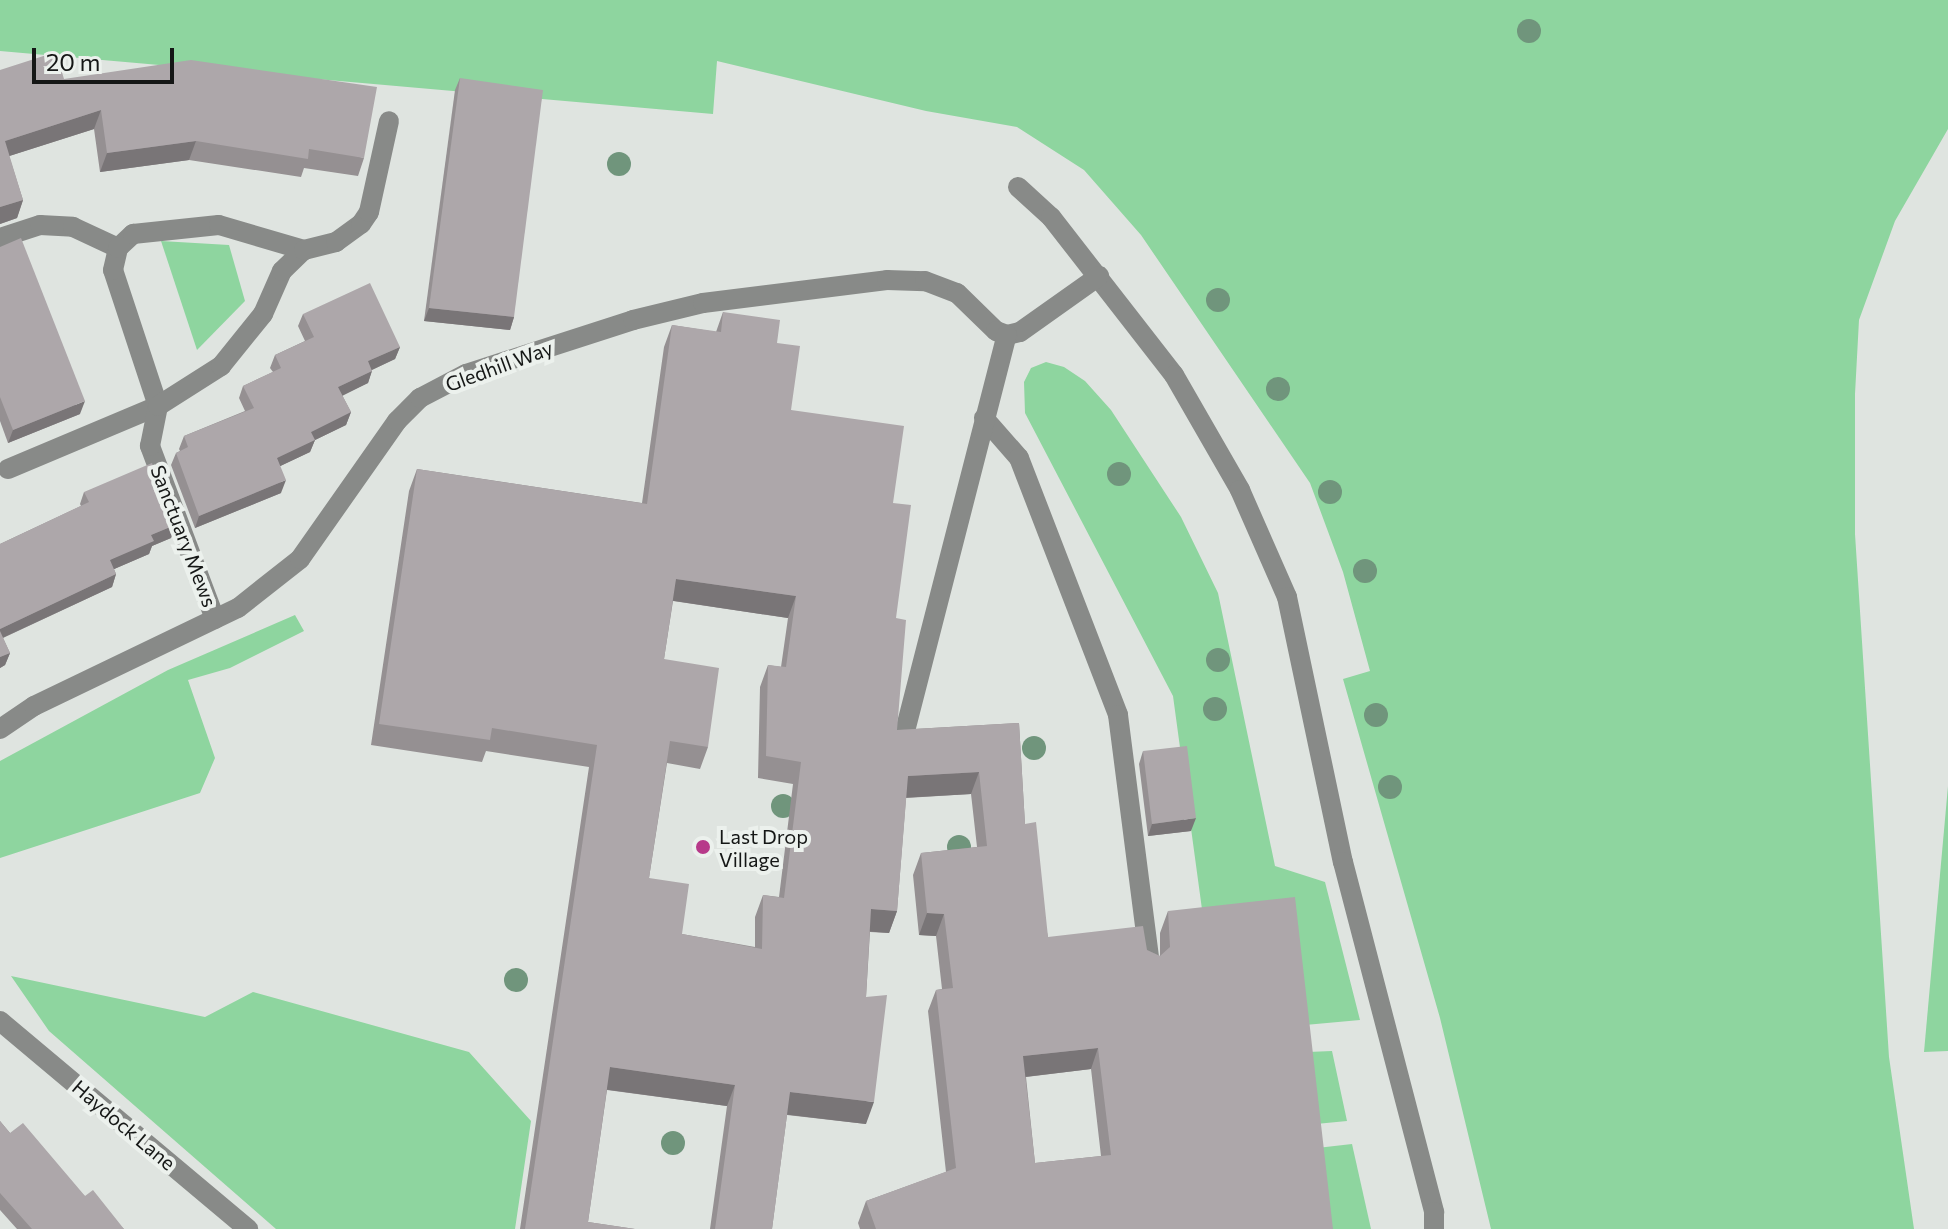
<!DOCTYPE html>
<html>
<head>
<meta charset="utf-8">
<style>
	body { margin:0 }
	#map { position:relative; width:1948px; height:1229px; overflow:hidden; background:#dfe4e0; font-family:Commissioner,sans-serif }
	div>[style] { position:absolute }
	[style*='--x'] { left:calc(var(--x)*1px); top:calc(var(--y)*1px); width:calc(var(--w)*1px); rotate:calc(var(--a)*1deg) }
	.green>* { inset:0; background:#8ed59f }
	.minor>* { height:20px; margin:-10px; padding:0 10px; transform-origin:10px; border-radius:10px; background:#888a88 }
	.trees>* { width:24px; height:24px; margin:-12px; border-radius:50%; background:#70957c }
	.wall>* { inset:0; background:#959092 }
	.shaded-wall>* { inset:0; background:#797577 }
	.building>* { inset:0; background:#ada7aa }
	.dots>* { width:22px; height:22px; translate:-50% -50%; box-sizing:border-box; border:4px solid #ecf1ed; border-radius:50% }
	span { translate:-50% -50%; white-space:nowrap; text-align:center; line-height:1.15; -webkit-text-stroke:8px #ecf1ed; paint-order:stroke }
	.street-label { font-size:20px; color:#151716 }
	.poi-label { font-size:20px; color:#151716 }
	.left { translate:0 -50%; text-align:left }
	.scale { position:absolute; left:32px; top:48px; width:142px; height:36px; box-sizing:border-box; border:4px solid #151716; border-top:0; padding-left:10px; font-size:24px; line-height:28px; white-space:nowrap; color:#151716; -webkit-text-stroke:6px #ecf1ed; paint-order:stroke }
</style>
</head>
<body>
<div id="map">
	<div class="green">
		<i style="clip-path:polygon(0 0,1948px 0,1948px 129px,1895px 221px,1859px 320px,1855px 394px,1855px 534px,1889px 1057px,1914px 1229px,1491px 1229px,1440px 1018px,1343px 679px,1370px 671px,1343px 572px,1310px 483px,1141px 235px,1084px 170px,1017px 127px,926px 111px,717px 61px,713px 114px,0 51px)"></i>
		<i style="clip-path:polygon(161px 241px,229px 245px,245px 301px,197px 350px)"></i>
		<i style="clip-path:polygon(1046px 362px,1064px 367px,1085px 381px,1111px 410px,1181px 517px,1218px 593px,1275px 866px,1325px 882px,1360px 1020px,1305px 1025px,1204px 924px,1173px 696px,1025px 413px,1024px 382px,1031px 368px)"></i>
		<i style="clip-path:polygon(295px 615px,304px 631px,230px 668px,188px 680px,215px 758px,200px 793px,0 858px,0 761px,168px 670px)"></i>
		<i style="clip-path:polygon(1948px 786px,1948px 1051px,1924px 1052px)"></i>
		<i style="clip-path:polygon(11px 976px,205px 1017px,253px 992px,469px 1052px,531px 1121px,515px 1229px,276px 1229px,49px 1031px)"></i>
		<i style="clip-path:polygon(1332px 1051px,1347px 1121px,1316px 1124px,1308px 1052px)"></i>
		<i style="clip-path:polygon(1352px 1144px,1371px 1229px,1326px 1229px,1317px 1148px)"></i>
	</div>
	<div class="minor">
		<i style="--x:1018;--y:187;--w:45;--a:42.3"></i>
		<i style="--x:1051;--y:217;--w:200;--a:52.1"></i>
		<i style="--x:1174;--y:375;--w:133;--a:60.1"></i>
		<i style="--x:1240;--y:490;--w:117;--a:66.3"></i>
		<i style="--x:1287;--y:597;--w:271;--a:78.1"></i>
		<i style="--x:1343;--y:862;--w:362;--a:75.4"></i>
		<i style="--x:1434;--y:1212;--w:17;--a:90"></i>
		<i style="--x:0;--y:238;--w:42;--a:-18"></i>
		<i style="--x:40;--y:225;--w:33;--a:3"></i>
		<i style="--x:73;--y:227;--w:50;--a:25"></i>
		<i style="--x:1007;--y:335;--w:13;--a:-13"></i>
		<i style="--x:1020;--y:332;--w:97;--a:-35.3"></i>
		<i style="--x:984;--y:418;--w:53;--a:48.8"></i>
		<i style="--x:1019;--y:458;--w:275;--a:68.9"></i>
		<i style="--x:1118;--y:715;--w:252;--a:82.7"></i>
		<i style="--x:8;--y:469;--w:163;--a:-22.8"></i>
		<i style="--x:158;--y:406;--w:143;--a:-108.3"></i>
		<i style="--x:113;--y:270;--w:23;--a:-77"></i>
		<i style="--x:118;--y:248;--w:21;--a:-43"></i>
		<i style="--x:133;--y:234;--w:86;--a:-6"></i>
		<i style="--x:219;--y:225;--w:89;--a:16.4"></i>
		<i style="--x:215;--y:619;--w:185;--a:-110.6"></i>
		<i style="--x:150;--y:446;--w:41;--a:-78.7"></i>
		<i style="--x:158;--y:406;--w:75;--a:-32.4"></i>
		<i style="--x:221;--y:366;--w:67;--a:-51.1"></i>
		<i style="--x:263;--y:314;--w:47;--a:-66.2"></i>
		<i style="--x:282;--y:271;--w:30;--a:-44"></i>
		<i style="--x:304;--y:250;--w:33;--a:-14"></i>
		<i style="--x:336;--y:242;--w:31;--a:-36"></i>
		<i style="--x:361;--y:224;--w:14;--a:-56"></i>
		<i style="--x:369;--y:212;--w:93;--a:-77.6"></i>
		<i style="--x:0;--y:729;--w:41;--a:-34.1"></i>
		<i style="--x:34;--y:706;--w:226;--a:-25.7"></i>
		<i style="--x:238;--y:608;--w:79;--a:-38.3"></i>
		<i style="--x:300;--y:559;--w:169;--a:-54.9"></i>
		<i style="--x:397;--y:421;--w:33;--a:-45"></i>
		<i style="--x:420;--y:398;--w:52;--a:-27.6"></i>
		<i style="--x:466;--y:374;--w:176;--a:-17.9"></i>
		<i style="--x:633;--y:320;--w:72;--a:-13.7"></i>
		<i style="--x:703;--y:303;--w:185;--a:-7.1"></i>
		<i style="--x:887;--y:280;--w:38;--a:2"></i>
		<i style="--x:925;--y:281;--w:34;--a:21"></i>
		<i style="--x:957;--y:293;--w:54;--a:44.3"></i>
		<i style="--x:996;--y:331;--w:12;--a:20"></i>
		<i style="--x:904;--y:735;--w:413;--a:-75.6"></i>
		<i style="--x:0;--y:1021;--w:324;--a:40"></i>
	</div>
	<div class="trees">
		<i style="left:1529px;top:31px"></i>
		<i style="left:619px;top:164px"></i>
		<i style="left:1218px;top:300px"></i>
		<i style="left:1278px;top:389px"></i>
		<i style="left:1119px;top:474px"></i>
		<i style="left:1330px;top:492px"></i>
		<i style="left:1365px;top:571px"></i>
		<i style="left:1218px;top:660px"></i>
		<i style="left:1215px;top:709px"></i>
		<i style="left:1376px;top:715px"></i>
		<i style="left:1034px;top:748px"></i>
		<i style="left:1390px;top:787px"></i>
		<i style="left:783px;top:806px"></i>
		<i style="left:959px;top:847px"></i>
		<i style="left:516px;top:980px"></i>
		<i style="left:673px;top:1143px"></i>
	</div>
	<div class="wall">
		<i style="clip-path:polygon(0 70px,64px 79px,364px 158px,358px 176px,304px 168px,301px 177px,189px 160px,100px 172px,94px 129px,9px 156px,23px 200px,17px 218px,0 224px)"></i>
		<i style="clip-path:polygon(460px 78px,514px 317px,510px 330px,424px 321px,455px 90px)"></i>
		<i style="clip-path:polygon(0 247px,80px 414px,8px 443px,0 421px)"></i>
		<i style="clip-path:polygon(evenodd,723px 312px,777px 343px,791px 410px,893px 503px,896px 618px,897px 730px,1019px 723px,1025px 824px,1048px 937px,1147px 950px,1160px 956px,1160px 933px,1168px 911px,1333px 1229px,860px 1229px,858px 1223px,866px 1201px,946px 1172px,928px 1011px,936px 990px,942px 989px,936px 936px,919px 935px,913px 875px,921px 853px,977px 847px,971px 794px,906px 798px,897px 911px,889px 933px,870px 932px,866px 997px,866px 1124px,787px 1115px,772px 1229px,710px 1229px,727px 1106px,607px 1090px,588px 1222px,635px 1229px,520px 1229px,589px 767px,486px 751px,482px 762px,371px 745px,409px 491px,417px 469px,642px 503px,664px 347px,672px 325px,716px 332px,723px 312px,673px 601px,788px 618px,781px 667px,768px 665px,760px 687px,758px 778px,793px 784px,779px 897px,763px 895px,755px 917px,755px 947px,682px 934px,649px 878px,667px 763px,700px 769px,708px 747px,664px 659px,673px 601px,723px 312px,1091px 1069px,1101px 1156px,1035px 1163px,1026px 1077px,1091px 1069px)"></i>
		<i style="clip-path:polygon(303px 314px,400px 347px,395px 359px,372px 370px,368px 383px,342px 395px,351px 412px,346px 425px,315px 440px,310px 452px,280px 466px,281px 493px,195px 528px,171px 465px,176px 453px,180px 451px,179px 449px,184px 436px,245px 411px,239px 398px,243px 386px,273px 372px,270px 368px,275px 355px,305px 341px,298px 326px)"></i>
		<i style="clip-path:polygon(84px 492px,175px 525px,171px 538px,152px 546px,149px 554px,114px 569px,116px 574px,112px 587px,3px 638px,10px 653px,5px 665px,0 668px,0 544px,81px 506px,80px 504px)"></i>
		<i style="clip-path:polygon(1143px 751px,1191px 831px,1148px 836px,1139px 764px)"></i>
		<i style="clip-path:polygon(0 1121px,10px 1133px,124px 1229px,17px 1229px,0 1210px)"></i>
	</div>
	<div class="shaded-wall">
		<i style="clip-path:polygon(101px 110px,94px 129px,0 159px,5px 141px)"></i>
		<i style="clip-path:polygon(196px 141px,189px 160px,100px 172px,107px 153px)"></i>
		<i style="clip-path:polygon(23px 200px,17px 218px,0 224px,0 207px)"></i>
		<i style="clip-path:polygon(429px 308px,514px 317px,510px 330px,424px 321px)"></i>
		<i style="clip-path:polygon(400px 347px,395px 359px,363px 374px,368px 361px)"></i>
		<i style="clip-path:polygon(372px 371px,368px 383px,334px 400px,338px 387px)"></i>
		<i style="clip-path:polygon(85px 401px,80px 414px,8px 443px,13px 430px)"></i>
		<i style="clip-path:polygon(351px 412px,346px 425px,315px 440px,310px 452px,272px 470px,277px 458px,311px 432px)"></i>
		<i style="clip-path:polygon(286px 480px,281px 493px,195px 528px,199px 516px)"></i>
		<i style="clip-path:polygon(175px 525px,171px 538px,152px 546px,149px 554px,105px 573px,110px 560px,151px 535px)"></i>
		<i style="clip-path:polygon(116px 574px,112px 587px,0 639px,0 629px)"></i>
		<i style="clip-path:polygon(676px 579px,796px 596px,788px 618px,668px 600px)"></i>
		<i style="clip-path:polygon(10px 653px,5px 665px,0 668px,0 657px)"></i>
		<i style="clip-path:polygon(979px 772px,971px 794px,900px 798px,908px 776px)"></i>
		<i style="clip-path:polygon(1196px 818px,1191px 831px,1148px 836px,1152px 824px)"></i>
		<i style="clip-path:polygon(871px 909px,897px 911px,889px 933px,863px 931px)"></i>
		<i style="clip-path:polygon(927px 913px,944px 914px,936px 936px,919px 935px)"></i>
		<i style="clip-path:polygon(1098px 1048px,1091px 1069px,1015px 1078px,1023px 1056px)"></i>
		<i style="clip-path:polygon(610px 1067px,735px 1085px,727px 1106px,602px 1089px)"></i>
		<i style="clip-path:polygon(790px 1092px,874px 1102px,866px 1124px,782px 1114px)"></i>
	</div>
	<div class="building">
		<i style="clip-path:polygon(56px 52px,64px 79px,191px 60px,377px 87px,364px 158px,309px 149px,308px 159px,196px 141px,107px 153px,101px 110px,5px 141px,23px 200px,0 207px,0 70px)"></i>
		<i style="clip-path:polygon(460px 78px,543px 90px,514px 317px,429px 308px)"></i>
		<i style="clip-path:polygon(21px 238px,85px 401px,13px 430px,0 397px,0 247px)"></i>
		<i style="clip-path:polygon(370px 283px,400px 347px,368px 361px,372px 371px,338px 387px,351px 412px,311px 432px,315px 440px,277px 458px,286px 480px,199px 516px,176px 453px,188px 447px,184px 436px,254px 408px,243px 386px,281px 368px,275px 355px,314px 337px,303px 314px)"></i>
		<i style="clip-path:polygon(evenodd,723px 312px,780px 320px,777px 343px,800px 346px,791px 410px,904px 426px,893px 503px,911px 505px,896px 618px,906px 620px,897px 730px,1019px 723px,1025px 824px,1036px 822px,1048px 937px,1143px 926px,1147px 950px,1160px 956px,1170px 947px,1168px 911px,1295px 897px,1333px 1229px,876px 1229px,866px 1201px,956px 1168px,936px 990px,953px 988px,944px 914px,927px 913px,921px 853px,987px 846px,979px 772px,908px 776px,897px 911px,871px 909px,866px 997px,887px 995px,874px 1102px,790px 1092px,772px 1229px,715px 1229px,735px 1085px,610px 1067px,588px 1222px,635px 1229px,525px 1229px,597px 745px,492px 728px,490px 740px,379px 724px,417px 469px,647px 504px,672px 325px,721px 332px,723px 312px,676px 579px,796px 596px,786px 667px,768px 665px,766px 756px,801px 762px,784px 898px,763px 895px,762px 949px,682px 934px,689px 884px,649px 878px,670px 741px,708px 747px,719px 668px,664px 659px,676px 579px,723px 312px,1098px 1048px,1111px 1155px,1035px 1163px,1023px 1056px,1098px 1048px)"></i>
		<i style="clip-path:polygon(152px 463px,175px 525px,151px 535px,154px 541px,110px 560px,116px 574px,0 629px,0 544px,89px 502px,84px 492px)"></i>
		<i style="clip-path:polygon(0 631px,10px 653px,0 657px)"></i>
		<i style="clip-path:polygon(1187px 746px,1196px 818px,1152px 824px,1143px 751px)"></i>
		<i style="clip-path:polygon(0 1121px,10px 1133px,23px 1123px,85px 1196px,93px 1190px,124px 1229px,32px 1229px,0 1193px)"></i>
	</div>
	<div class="dots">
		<i style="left:703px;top:847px;background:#b73a8a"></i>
	</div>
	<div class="street-label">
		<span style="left:499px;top:366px;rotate:-20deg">Gledhill Way</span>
		<span style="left:184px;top:536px;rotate:69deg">Sanctuary Mews</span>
		<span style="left:124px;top:1125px;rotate:40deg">Haydock Lane</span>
	</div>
	<div class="poi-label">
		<span class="left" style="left:719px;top:848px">Last Drop<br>Village</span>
	</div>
	<div class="scale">20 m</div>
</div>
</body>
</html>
